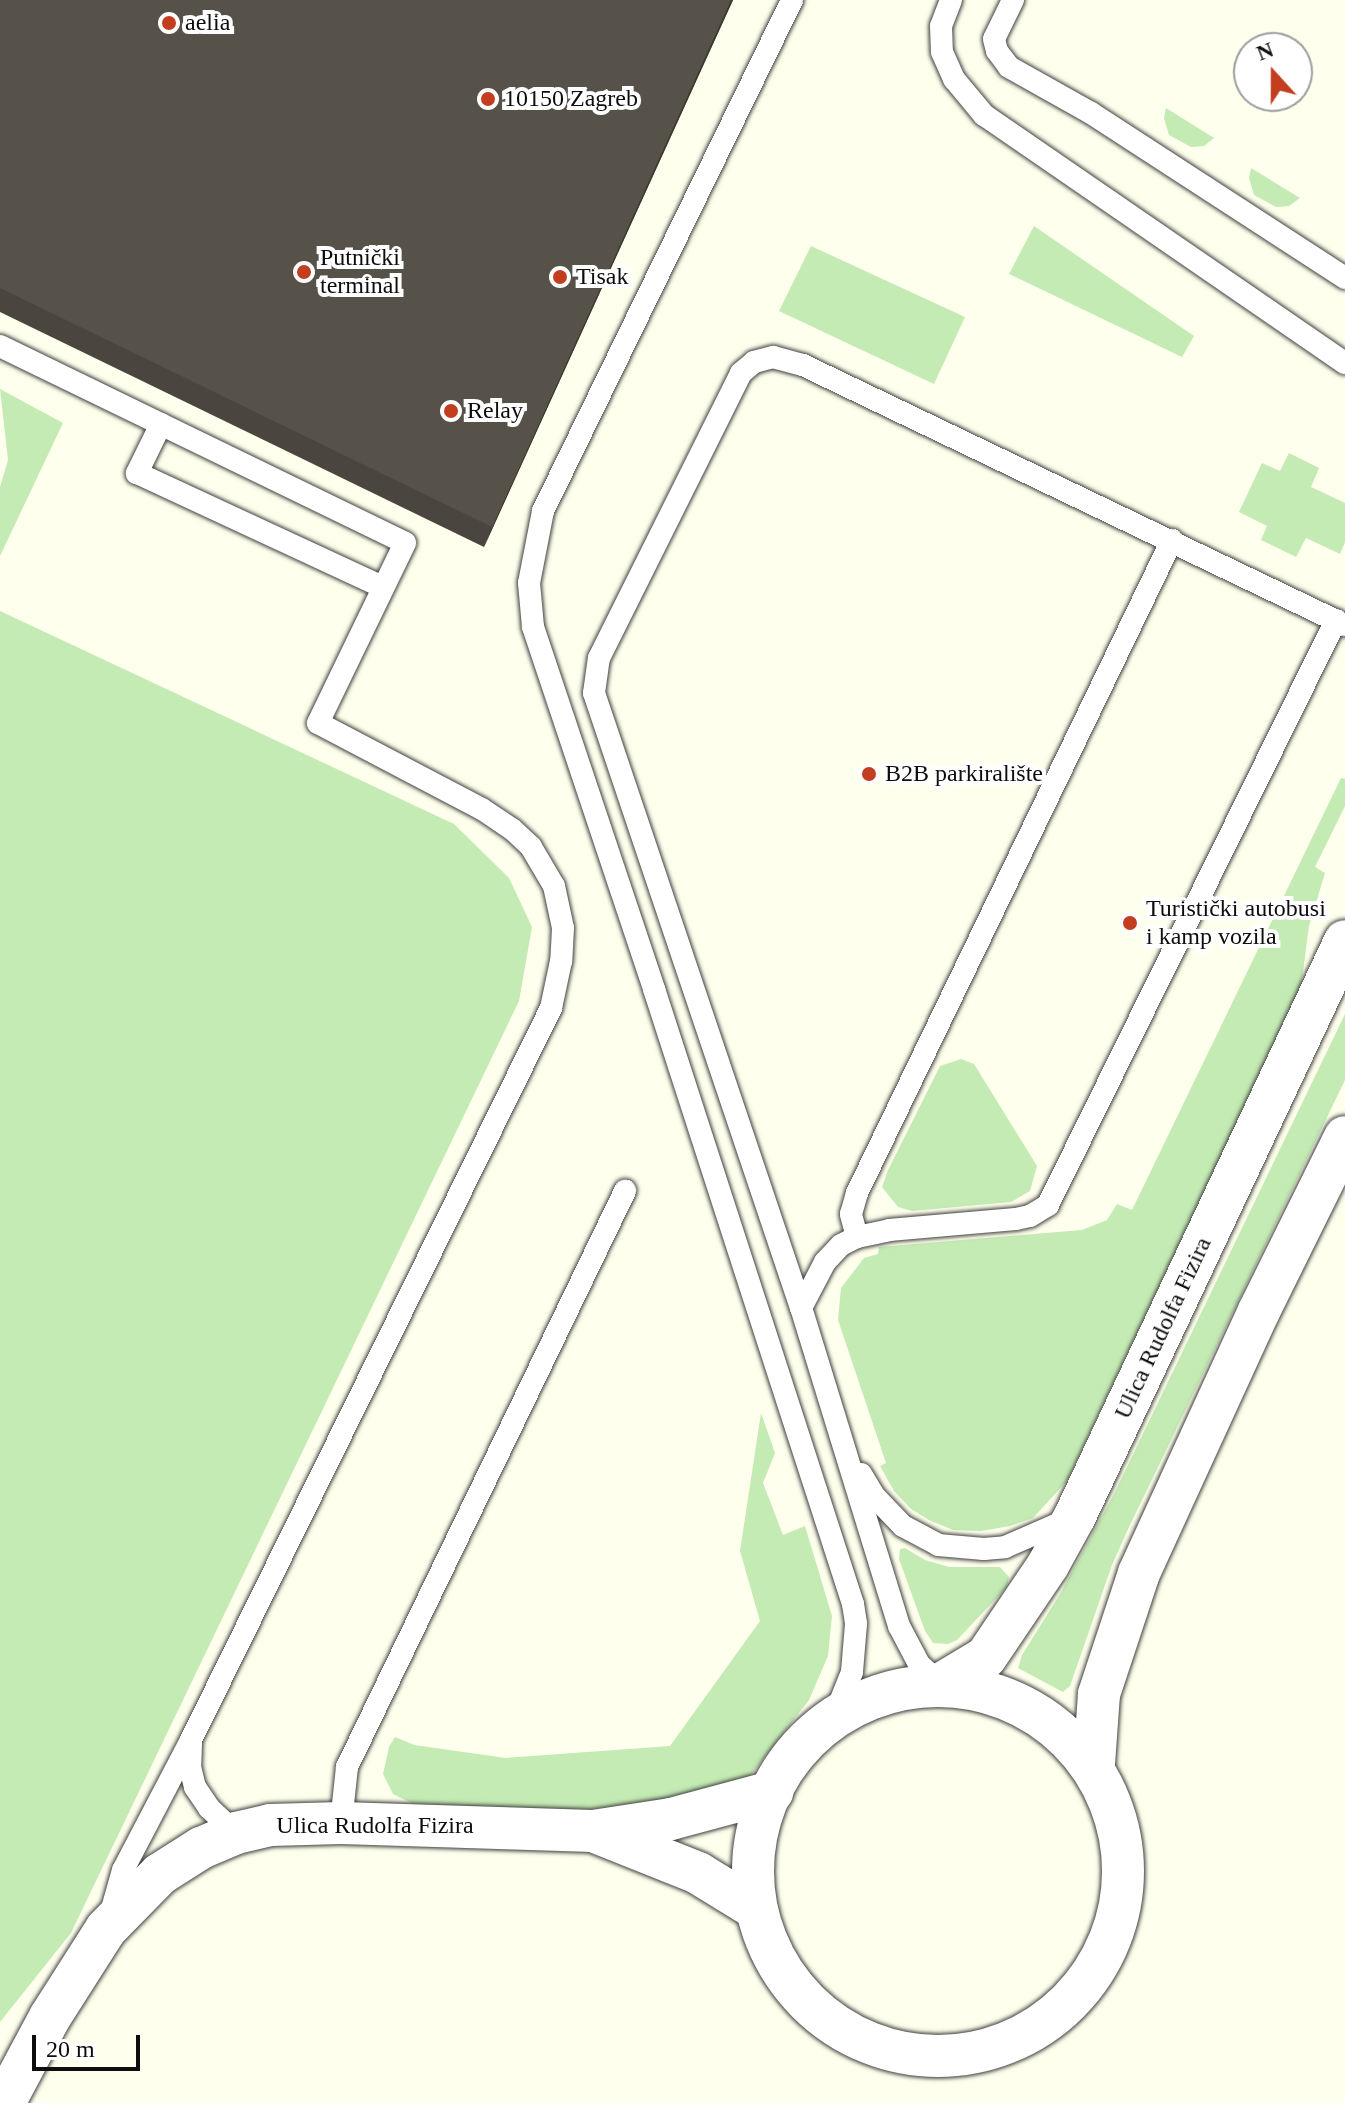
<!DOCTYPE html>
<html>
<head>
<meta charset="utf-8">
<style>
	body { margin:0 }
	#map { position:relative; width:1345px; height:2103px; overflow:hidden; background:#feffec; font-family:Georgia,serif }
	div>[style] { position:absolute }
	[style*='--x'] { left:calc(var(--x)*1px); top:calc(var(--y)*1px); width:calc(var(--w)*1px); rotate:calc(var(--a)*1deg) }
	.green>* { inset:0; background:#c4ebb4 }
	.roads { filter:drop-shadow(0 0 2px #404040) drop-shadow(0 0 2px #404040) }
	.lane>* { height:22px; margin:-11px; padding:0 11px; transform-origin:11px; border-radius:11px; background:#fff }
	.street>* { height:42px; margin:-21px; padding:0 21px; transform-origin:21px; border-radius:21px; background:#fff }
	.street>.ring { margin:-21px; padding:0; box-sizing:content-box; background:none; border:42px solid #fff; border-radius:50% }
	.wall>* { inset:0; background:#4a463f }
	.shaded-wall>* { inset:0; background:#3c3933 }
	.building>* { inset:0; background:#565149 }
	.dots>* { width:22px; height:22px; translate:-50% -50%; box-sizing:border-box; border:4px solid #fff; border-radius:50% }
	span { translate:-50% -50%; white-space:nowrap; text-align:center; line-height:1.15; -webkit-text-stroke:8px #fff; paint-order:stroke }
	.poi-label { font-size:24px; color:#0d0d0d }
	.left { translate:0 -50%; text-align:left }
	.street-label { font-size:24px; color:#0d0d0d }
	.north { position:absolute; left:1233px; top:32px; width:80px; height:80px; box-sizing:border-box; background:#fff; border:2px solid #9e9e9e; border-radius:50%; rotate:339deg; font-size:22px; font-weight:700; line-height:32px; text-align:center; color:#0d0d0d }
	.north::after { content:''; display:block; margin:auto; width:28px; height:36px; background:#c33e1f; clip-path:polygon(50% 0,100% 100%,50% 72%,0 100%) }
	.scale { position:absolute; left:32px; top:2035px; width:108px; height:36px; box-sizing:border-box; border:4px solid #0d0d0d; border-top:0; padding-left:10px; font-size:24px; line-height:28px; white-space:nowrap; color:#0d0d0d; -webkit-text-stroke:6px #fff; paint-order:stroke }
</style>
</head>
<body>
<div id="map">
	<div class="green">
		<i style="clip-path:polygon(1166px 108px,1214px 138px,1204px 146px,1191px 147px,1169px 135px,1164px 118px)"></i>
		<i style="clip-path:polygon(1251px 168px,1300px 198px,1289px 206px,1276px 207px,1254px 195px,1249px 178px)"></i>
		<i style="clip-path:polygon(1034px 226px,1194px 336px,1182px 357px,1009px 274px)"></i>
		<i style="clip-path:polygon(811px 246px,965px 317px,934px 384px,779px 311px)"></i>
		<i style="clip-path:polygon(0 389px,63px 423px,0 556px,0 487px,8px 460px)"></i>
		<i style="clip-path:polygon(1289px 453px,1319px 468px,1311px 487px,1345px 503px,1345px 542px,1340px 554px,1306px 538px,1296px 557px,1261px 540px,1267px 526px,1239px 512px,1262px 463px,1280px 471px)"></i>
		<i style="clip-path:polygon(0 611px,454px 824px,509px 878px,532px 927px,519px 1001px,71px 1933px,0 2022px)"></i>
		<i style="clip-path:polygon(1341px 778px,1345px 779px,1345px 806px,1315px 867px,1325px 873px,1309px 926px,1301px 987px,1067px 1481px,1033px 1518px,1010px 1526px,981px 1531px,953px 1530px,929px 1520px,911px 1509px,894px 1491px,880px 1466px,886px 1463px,838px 1320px,841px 1288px,864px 1258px,878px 1254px,879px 1247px,1082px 1230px,1107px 1220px,1117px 1204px,1132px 1210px)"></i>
		<i style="clip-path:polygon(1345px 1014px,1345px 1080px,1129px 1527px,1112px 1565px,1070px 1686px,1063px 1692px,1018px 1668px,1022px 1655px,1060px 1594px,1114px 1494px)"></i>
		<i style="clip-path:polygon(961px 1059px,974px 1064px,1037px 1166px,1030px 1191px,1011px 1202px,912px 1211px,898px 1207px,882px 1187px,888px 1170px,940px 1066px)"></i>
		<i style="clip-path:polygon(761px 1413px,775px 1453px,763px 1483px,783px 1535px,805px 1526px,832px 1616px,828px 1656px,809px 1700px,750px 1776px,728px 1794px,655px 1817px,428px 1811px,393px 1794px,383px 1774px,389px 1747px,395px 1737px,414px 1745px,506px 1758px,670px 1746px,760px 1621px,740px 1551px)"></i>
		<i style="clip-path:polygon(905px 1548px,925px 1560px,949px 1567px,1000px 1567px,1009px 1577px,1007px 1587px,957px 1640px,948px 1644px,933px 1643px,925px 1631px,899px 1559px,900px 1549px)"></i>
	</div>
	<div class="roads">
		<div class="lane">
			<i style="--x:792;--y:0;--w:568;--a:115.98"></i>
			<i style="--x:543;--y:511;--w:73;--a:101"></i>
			<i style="--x:529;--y:583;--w:44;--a:84.8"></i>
			<i style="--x:533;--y:627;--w:382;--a:71.5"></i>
			<i style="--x:654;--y:989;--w:646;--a:72.07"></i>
			<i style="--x:853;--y:1604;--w:20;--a:81"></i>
			<i style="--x:856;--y:1624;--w:48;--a:94.8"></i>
			<i style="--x:852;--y:1672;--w:48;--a:111.8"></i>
			<i style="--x:951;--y:0;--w:28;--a:111"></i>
			<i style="--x:941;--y:26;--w:26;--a:88"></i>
			<i style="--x:942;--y:52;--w:30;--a:66"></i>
			<i style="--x:954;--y:79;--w:47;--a:50.2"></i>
			<i style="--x:984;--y:115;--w:438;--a:34.5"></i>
			<i style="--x:1013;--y:0;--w:43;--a:116"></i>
			<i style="--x:994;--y:39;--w:12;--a:76"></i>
			<i style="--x:997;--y:51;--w:20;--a:53"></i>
			<i style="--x:1009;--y:67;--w:94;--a:29.3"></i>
			<i style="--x:1091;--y:113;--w:303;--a:33"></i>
			<i style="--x:0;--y:346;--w:450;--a:25.9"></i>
			<i style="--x:405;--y:543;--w:200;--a:115.8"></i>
			<i style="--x:318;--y:723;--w:185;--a:27.7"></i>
			<i style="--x:482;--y:809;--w:36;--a:34"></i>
			<i style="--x:512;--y:829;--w:26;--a:43"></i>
			<i style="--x:531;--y:847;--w:45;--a:59.5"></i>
			<i style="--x:554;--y:886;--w:43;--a:77.9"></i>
			<i style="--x:563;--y:928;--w:33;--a:93"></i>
			<i style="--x:561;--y:961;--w:48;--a:102"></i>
			<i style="--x:551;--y:1008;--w:816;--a:116.19"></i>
			<i style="--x:191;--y:1740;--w:147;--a:117.6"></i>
			<i style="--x:123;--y:1870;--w:48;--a:105.8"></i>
			<i style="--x:161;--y:424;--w:55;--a:116.1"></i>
			<i style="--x:137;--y:473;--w:271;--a:24.9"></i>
			<i style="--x:857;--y:1237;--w:24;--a:-105"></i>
			<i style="--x:851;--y:1214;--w:22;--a:-74"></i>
			<i style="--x:857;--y:1193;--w:725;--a:-64.25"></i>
			<i style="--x:801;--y:1308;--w:52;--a:-62.4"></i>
			<i style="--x:825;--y:1262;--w:23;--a:-47"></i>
			<i style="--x:841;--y:1245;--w:18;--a:-27"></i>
			<i style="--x:857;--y:1237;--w:33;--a:-12"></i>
			<i style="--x:889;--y:1230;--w:127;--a:-5"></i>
			<i style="--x:1016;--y:1219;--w:14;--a:-12"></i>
			<i style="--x:1030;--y:1216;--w:21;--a:-31"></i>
			<i style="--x:1048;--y:1205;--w:652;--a:-63.79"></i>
			<i style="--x:861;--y:1474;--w:27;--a:59"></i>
			<i style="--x:875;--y:1497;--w:40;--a:46"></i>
			<i style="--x:903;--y:1526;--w:40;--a:28"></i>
			<i style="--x:938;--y:1545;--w:46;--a:5"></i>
			<i style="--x:984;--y:1549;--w:21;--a:-5"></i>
			<i style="--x:1005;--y:1547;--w:68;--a:-23.5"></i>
			<i style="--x:941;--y:1684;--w:30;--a:-138"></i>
			<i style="--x:919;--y:1664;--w:43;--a:-117.8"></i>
			<i style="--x:899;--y:1626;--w:333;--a:-107.1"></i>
			<i style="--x:801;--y:1308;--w:649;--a:-108.6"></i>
			<i style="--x:594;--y:693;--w:35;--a:-82"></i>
			<i style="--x:599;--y:658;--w:318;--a:-63.5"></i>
			<i style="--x:741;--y:373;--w:17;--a:-40"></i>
			<i style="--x:754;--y:362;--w:20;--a:-15"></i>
			<i style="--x:773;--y:357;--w:31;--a:15"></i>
			<i style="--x:803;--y:365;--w:601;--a:25.63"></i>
			<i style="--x:191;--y:1743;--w:24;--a:92"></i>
			<i style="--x:190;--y:1767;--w:21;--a:76"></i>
			<i style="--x:195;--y:1787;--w:25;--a:56"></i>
			<i style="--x:209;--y:1808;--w:37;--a:43"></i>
			<i style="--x:341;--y:1823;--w:56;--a:-83.9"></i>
			<i style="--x:347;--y:1767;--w:640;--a:-64.24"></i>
		</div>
		<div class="street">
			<i style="--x:941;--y:1684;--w:52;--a:-31"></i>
			<i style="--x:986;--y:1657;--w:111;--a:-56"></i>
			<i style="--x:1048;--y:1565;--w:56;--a:-61.1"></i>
			<i style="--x:1075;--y:1516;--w:635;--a:-64.85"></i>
			<i class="ring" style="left:753px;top:1686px;width:328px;height:328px"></i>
			<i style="--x:1094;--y:1764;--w:70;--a:-85.9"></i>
			<i style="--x:1099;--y:1694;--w:127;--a:-71.7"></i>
			<i style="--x:1139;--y:1573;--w:288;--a:-65.4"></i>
			<i style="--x:1259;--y:1311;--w:194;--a:-63.7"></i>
			<i style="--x:598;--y:1833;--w:108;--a:21.8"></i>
			<i style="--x:698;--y:1873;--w:67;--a:31.6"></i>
			<i style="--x:4;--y:2103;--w:98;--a:-61.9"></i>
			<i style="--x:50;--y:2017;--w:104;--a:-57.5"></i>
			<i style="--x:106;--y:1929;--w:77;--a:-45.5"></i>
			<i style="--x:160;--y:1874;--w:49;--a:-32.4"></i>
			<i style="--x:201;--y:1848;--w:38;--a:-23"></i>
			<i style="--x:236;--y:1833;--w:35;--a:-13"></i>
			<i style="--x:270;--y:1825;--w:71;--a:-1.6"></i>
			<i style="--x:341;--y:1823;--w:252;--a:1.8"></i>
			<i style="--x:593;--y:1831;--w:79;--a:-8.7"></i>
			<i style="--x:671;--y:1819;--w:105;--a:-15"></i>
		</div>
	</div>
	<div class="wall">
		<i style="clip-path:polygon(0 0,733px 0,484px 547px,0 312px)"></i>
	</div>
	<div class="shaded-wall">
		<i style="clip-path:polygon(731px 0,733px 0,484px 547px,492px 527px)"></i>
	</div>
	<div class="building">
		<i style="clip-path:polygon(0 0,731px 0,492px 527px,0 288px)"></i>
	</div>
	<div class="dots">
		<i style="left:169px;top:23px;background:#c33e1f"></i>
		<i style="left:488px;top:99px;background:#c33e1f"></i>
		<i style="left:304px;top:272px;background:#c33e1f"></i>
		<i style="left:560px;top:277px;background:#c33e1f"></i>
		<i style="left:451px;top:411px;background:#c33e1f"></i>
		<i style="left:869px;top:774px;background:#c33e1f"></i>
		<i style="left:1130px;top:923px;background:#c33e1f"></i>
	</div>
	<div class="poi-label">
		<span class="left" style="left:185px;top:23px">aelia</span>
		<span class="left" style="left:504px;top:99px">10150 Zagreb</span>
		<span class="left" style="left:320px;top:272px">Putnički<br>terminal</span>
		<span class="left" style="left:576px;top:277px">Tisak</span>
		<span class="left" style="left:467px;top:411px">Relay</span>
		<span class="left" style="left:885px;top:774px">B2B parkiralište</span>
		<span class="left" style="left:1146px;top:923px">Turistički autobusi<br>i kamp vozila</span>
	</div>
	<div class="street-label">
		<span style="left:1163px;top:1328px;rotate:-65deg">Ulica Rudolfa Fizira</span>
		<span style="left:375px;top:1826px">Ulica Rudolfa Fizira</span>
	</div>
	<div class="north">N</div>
	<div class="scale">20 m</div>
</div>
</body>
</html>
